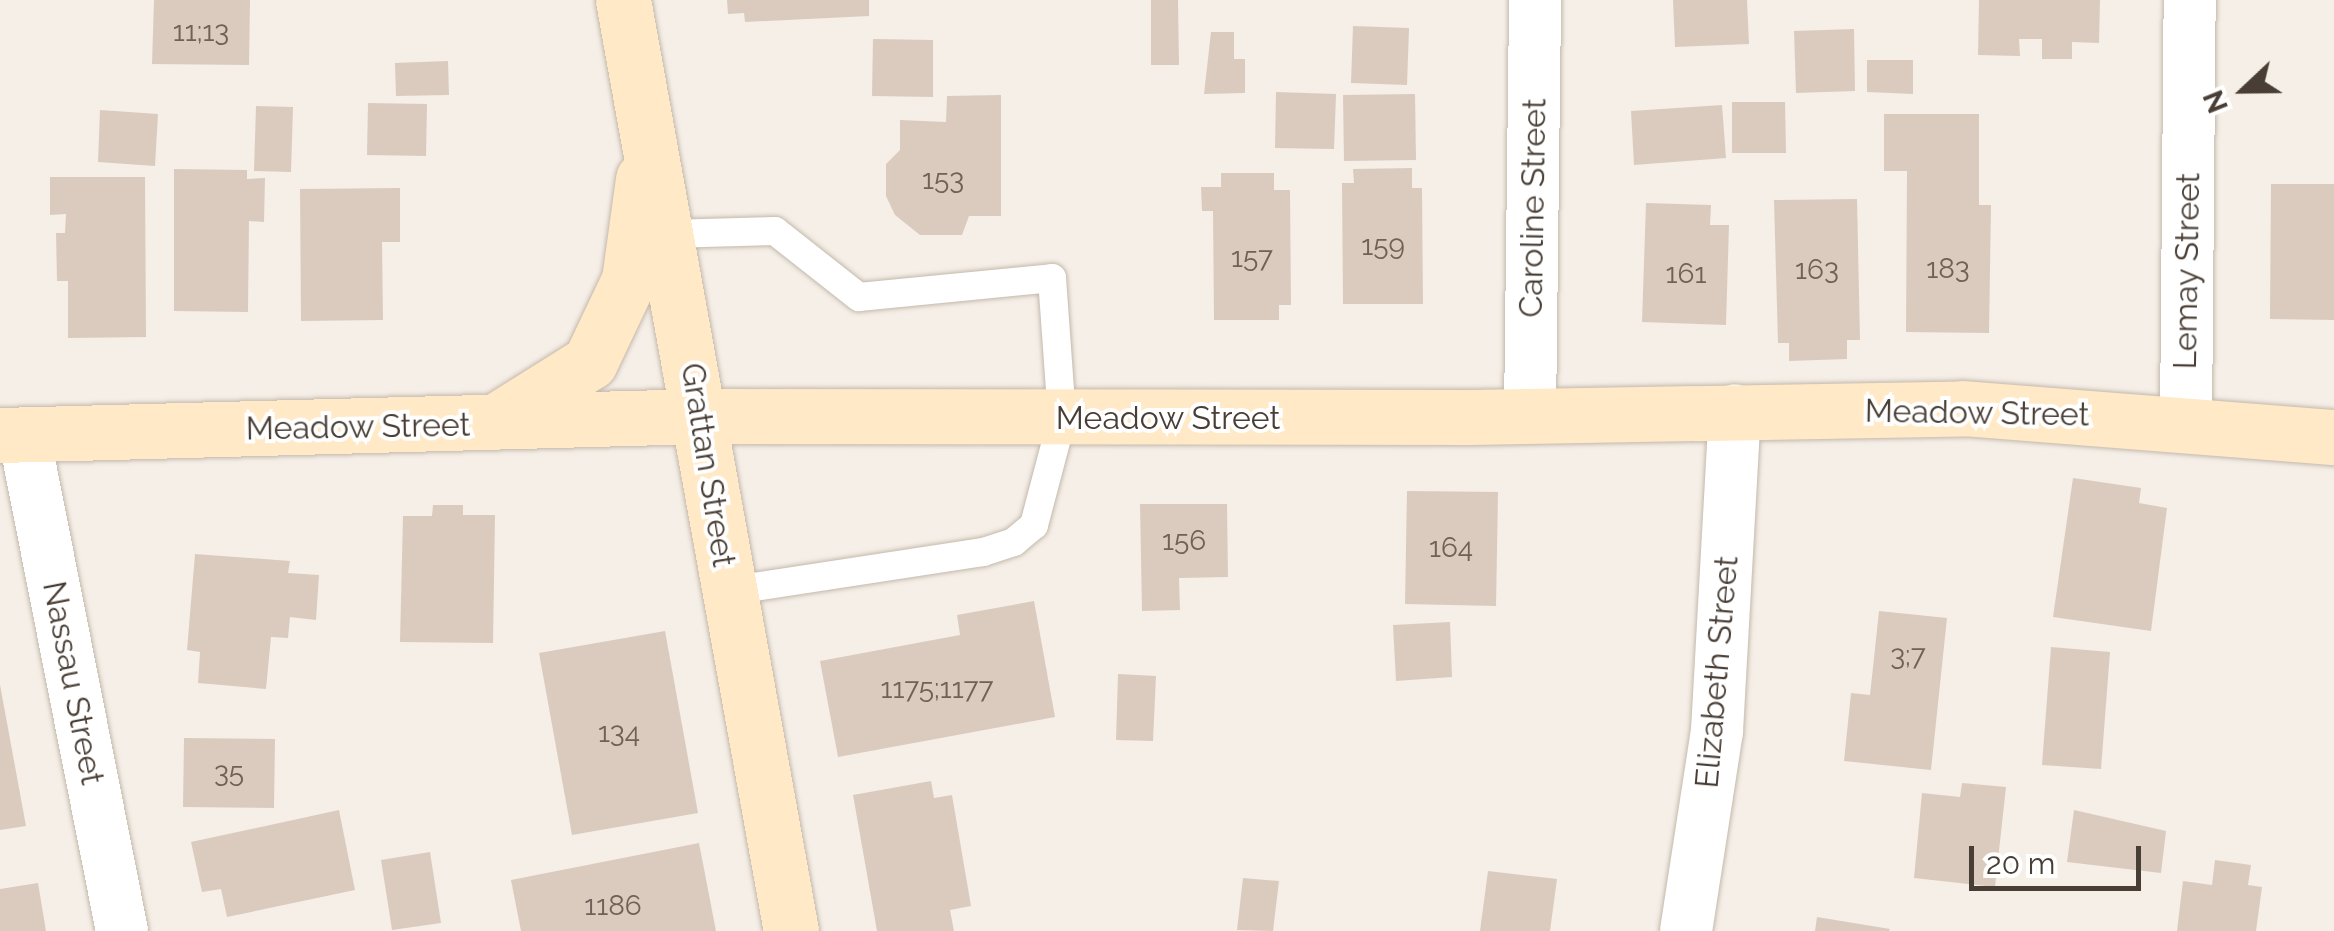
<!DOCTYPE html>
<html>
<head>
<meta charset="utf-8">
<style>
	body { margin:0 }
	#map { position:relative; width:2334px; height:931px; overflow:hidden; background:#f5efe7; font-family:Raleway,sans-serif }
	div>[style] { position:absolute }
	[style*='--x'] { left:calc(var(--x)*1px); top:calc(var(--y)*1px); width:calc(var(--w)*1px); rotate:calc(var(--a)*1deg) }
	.building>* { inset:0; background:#dbcbbe }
	.roads { filter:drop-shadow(0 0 2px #c4b8ac) drop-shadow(0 0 2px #c4b8ac) }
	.service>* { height:28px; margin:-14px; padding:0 14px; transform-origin:14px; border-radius:14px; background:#fff }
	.minor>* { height:52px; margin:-26px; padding:0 26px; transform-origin:26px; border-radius:26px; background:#fff }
	.secondary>* { height:55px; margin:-27.5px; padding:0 27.5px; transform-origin:27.5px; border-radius:27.5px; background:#ffe9c7 }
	span { translate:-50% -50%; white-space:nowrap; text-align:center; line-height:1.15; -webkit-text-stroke:8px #fff; paint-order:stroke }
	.number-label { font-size:28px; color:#6e6157 }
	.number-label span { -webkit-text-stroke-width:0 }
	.street-label { font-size:32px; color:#493e35 }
	.north { position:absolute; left:2194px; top:40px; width:100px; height:100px; -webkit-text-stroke:8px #fff; paint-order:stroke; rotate:248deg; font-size:28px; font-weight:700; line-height:40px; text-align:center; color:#493e35 }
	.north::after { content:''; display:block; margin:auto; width:35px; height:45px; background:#493e35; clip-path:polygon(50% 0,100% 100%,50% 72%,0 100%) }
	.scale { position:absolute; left:1969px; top:846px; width:172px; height:45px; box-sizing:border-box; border:5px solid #493e35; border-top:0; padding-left:12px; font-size:30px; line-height:35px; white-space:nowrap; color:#493e35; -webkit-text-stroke:8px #fff; paint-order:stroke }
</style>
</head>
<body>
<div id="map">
	<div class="building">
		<i style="clip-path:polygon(154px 0,250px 0,249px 65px,152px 64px)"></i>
		<i style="clip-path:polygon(727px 0,869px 0,869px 16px,745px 22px,744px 13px,728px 14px)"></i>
		<i style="clip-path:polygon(1151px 0,1178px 0,1179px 65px,1151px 65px)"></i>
		<i style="clip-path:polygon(1673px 0,1747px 0,1749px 44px,1675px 47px)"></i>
		<i style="clip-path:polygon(1979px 0,2100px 0,2099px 43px,2072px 42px,2072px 59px,2042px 59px,2042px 39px,2019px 39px,2020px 56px,1978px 55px)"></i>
		<i style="clip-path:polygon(1353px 26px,1409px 28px,1407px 85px,1351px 83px)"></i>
		<i style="clip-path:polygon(1854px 29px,1855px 91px,1796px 93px,1794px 31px)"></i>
		<i style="clip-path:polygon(1211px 32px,1234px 32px,1234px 59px,1245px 59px,1245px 93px,1204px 94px)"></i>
		<i style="clip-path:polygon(873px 39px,933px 40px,933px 97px,872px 96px)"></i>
		<i style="clip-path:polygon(1867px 60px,1913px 60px,1913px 94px,1867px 92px)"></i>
		<i style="clip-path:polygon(448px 61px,449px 95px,396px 96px,395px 63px)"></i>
		<i style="clip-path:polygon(1276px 92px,1336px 94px,1334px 149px,1275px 148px)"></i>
		<i style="clip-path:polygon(1415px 94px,1416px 160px,1344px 161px,1343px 95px)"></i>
		<i style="clip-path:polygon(1001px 95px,1001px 216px,969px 216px,962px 235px,920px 235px,895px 215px,886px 196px,886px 164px,900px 150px,900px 120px,946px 122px,947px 96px)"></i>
		<i style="clip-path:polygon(1732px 102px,1785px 102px,1786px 153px,1732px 153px)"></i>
		<i style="clip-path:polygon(368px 103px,427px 104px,426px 156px,367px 155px)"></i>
		<i style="clip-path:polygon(1722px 105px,1726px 158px,1634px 165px,1631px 111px)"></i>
		<i style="clip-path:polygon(256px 106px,293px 107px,291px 172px,254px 171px)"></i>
		<i style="clip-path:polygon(100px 110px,158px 114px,155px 166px,98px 162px)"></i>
		<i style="clip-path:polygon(1884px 114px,1979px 114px,1979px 205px,1991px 205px,1989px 333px,1906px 332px,1907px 171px,1884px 171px)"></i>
		<i style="clip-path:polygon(1412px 168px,1412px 188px,1422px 188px,1423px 304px,1343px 304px,1342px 183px,1354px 183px,1353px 169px)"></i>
		<i style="clip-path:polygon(174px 169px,247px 170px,247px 179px,265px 178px,264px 222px,249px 221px,248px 312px,174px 311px)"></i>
		<i style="clip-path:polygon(1221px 173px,1274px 173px,1274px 190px,1290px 190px,1291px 305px,1279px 305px,1279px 320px,1214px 320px,1213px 211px,1202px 211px,1201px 187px,1221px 187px)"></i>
		<i style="clip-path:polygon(50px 177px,145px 177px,146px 337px,68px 338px,68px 281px,57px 281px,56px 233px,65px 233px,66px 214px,50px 215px)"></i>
		<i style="clip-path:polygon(2271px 184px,2334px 184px,2334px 320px,2270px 319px)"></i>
		<i style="clip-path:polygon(400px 188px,400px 242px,382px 242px,383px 320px,301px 321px,300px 189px)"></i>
		<i style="clip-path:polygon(1857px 199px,1860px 340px,1847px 340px,1847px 359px,1789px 361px,1789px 343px,1778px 343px,1774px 200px)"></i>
		<i style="clip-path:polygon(1646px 203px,1711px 205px,1710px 225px,1729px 225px,1726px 325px,1642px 322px)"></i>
		<i style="clip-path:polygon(2073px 478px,2141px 488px,2139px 503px,2167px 508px,2151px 631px,2053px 617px)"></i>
		<i style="clip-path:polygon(1407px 491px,1498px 492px,1496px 606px,1405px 604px)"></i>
		<i style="clip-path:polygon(1140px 504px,1227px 504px,1228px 577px,1179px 578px,1180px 610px,1142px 611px)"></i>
		<i style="clip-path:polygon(433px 505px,463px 505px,463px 515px,495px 515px,493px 643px,400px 642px,403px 516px,432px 516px)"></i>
		<i style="clip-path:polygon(195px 554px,290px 561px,288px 573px,319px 575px,316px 620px,290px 617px,288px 638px,271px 637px,266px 689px,198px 683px,200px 652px,187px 650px)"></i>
		<i style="clip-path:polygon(1034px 601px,1055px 717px,838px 757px,820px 661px,960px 635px,957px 615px)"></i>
		<i style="clip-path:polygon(1879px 611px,1947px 618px,1931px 770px,1844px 761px,1851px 693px,1870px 695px)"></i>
		<i style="clip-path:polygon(1450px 622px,1452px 677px,1396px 681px,1393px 625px)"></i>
		<i style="clip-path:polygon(665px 631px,698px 813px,572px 835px,539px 653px)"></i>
		<i style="clip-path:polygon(2051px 647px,2110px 652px,2101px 769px,2042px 765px)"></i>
		<i style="clip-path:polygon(1118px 674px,1156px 676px,1153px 741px,1116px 740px)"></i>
		<i style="clip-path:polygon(0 685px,26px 826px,0 830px)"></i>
		<i style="clip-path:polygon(184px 738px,275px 739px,274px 808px,183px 807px)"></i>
		<i style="clip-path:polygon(931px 781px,934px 798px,952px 795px,971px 906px,950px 910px,954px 931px,877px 931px,853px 795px)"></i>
		<i style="clip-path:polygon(1962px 783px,2006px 787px,1995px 887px,1914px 878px,1922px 793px,1960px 797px)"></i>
		<i style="clip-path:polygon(339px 810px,355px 890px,227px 917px,221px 889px,202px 892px,191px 842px)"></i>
		<i style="clip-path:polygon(2074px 810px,2166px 831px,2161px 873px,2067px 862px)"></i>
		<i style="clip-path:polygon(699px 843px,716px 931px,521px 931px,511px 880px)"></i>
		<i style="clip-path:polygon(430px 852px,441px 923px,392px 930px,381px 860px)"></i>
		<i style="clip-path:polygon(2215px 860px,2251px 865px,2248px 885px,2262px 887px,2256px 931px,2177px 931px,2183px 881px,2212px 885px)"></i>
		<i style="clip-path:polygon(1488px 871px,1557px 879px,1550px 931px,1480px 931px)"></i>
		<i style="clip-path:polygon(1243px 878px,1279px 881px,1273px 931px,1237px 930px)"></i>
		<i style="clip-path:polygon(38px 883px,46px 931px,0 931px,0 889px)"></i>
		<i style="clip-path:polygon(1817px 917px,1890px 929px,1889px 931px,1815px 931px)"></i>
	</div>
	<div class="roads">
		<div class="service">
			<i style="--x:668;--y:234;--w:107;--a:-1.6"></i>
			<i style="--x:775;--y:231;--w:107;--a:38.2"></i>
			<i style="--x:859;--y:297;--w:194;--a:-5.6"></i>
			<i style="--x:1052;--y:278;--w:141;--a:85.9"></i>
			<i style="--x:1062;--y:419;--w:110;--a:104.8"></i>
			<i style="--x:1034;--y:525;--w:26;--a:140"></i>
			<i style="--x:1014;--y:542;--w:33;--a:162"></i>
			<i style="--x:983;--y:552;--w:258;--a:171.3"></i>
		</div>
		<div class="minor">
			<i style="--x:1530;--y:416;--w:416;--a:-89.3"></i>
			<i style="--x:2186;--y:423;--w:423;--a:-89.5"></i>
			<i style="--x:24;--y:435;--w:506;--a:78.82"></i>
			<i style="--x:1686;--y:931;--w:202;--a:-81.2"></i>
			<i style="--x:1717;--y:731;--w:321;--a:-86.8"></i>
		</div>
		<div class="secondary">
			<i style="--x:623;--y:0;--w:946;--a:79.77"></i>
			<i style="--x:496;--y:421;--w:111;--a:-32.1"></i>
			<i style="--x:590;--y:362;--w:91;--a:-64.6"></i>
			<i style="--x:629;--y:280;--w:102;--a:-82.1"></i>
			<i style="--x:0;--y:435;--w:701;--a:-1.55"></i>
			<i style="--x:701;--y:416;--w:770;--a:0.07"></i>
			<i style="--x:1471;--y:417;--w:492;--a:-1"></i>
			<i style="--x:1963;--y:408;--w:372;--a:4.5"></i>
		</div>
	</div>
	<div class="number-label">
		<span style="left:201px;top:32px">11;13</span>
		<span style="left:943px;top:180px">153</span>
		<span style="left:1383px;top:246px">159</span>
		<span style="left:1252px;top:258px">157</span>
		<span style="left:1948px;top:269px">183</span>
		<span style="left:1817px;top:270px">163</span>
		<span style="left:1686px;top:274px">161</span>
		<span style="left:1184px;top:541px">156</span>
		<span style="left:1451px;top:548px">164</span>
		<span style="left:1908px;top:656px">3;7</span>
		<span style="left:937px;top:689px">1175;1177</span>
		<span style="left:619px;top:733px">134</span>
		<span style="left:229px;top:773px">35</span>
		<span style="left:613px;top:906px">1186</span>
	</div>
	<div class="street-label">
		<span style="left:1533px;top:208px;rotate:-89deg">Caroline Street</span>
		<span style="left:2187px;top:271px;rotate:-89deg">Lemay Street</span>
		<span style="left:1977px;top:413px;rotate:1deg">Meadow Street</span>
		<span style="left:1168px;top:418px">Meadow Street</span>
		<span style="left:358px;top:427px;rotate:-1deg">Meadow Street</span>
		<span style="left:708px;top:465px;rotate:81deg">Grattan Street</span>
		<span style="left:1717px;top:672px;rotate:-85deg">Elizabeth Street</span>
		<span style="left:73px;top:683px;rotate:79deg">Nassau Street</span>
	</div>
	<div class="north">N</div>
	<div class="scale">20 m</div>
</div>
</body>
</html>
